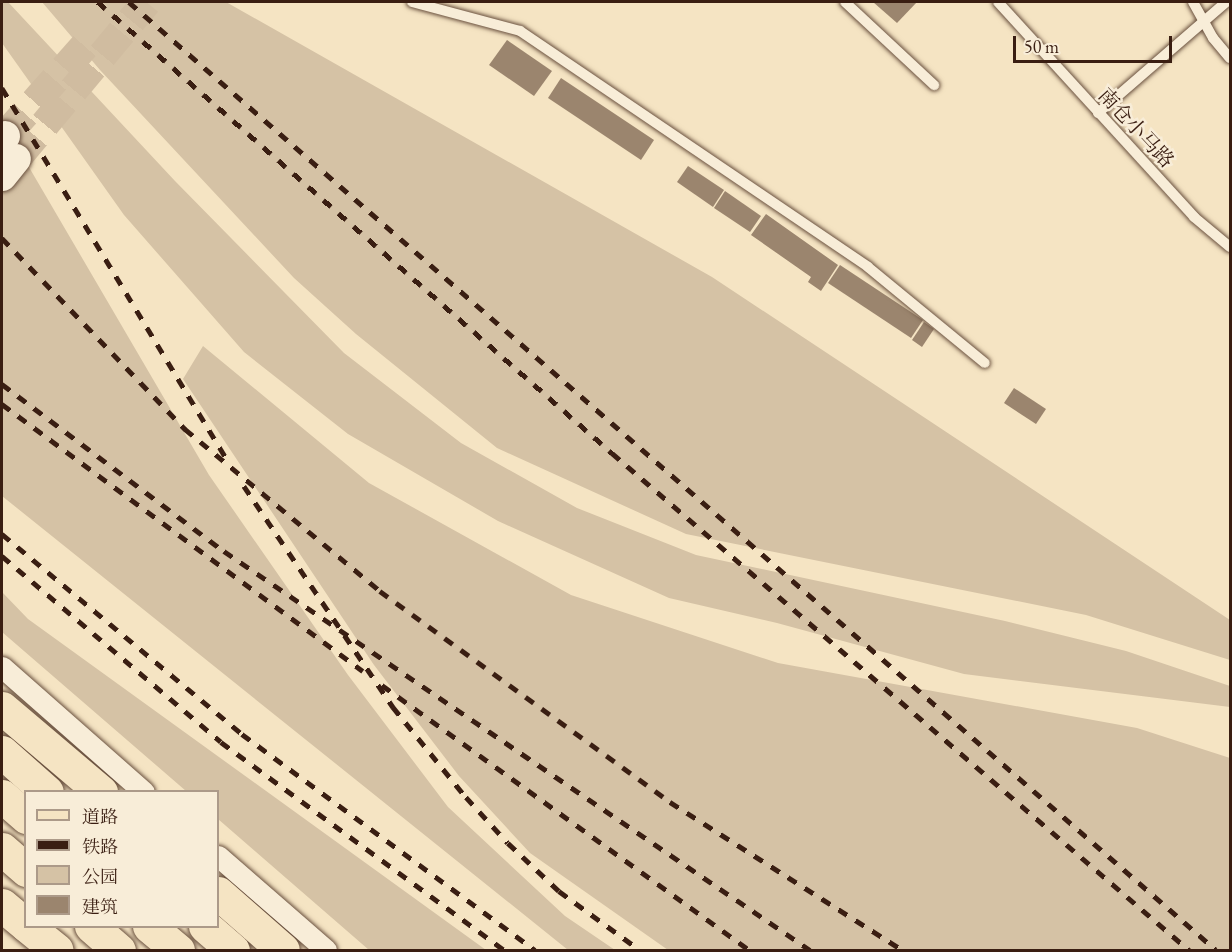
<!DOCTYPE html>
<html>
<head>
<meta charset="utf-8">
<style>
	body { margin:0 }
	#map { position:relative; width:1232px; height:952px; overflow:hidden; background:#f5e4c3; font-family:"EB Garamond","Noto Serif SC",serif }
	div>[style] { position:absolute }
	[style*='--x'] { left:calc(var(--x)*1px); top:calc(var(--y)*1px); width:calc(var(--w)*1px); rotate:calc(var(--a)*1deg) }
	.green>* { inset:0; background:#d5c2a5 }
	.building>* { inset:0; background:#9b856e }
	.secondary-tunnel>* { height:30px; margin-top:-15px; transform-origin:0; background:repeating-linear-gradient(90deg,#d0bca0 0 30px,transparent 0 45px) }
	.roads { filter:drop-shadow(0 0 2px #69503e) drop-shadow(0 0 2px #69503e) }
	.service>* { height:10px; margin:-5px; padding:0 5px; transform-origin:5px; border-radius:5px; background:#f8edd8 }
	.minor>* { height:21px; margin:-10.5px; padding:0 10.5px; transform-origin:10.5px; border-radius:10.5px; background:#f8edd8 }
	.secondary>* { height:30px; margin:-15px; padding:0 15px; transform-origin:15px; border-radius:15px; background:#f8edd8 }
	.primary>* { height:33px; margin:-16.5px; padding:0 16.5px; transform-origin:16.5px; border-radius:16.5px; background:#f5e4c3 }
	.trunk>* { height:33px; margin:-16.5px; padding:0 16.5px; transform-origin:16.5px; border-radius:16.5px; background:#f5e4c3 }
	.rail>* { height:4.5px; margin-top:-2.25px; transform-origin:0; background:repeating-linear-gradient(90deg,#3a1e12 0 10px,transparent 0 20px) }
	span { translate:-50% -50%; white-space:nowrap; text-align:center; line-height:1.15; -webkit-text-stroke:5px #f8edd8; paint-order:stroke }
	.street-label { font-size:20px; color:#3a1e12 }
	.frame { position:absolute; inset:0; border:3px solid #3a1e12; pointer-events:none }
	.legend { position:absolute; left:24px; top:790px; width:195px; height:138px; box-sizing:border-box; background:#f8edd8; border:2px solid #ac9a89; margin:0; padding:8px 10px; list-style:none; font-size:18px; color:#3a1e12 }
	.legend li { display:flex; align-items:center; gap:12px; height:30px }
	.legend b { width:30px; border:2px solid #ac9a89 }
	.scale { position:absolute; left:1013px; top:36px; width:159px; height:27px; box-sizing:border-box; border:3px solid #3a1e12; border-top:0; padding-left:8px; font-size:18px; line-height:21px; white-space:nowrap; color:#3a1e12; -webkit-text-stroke:4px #f8edd8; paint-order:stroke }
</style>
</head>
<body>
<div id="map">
	<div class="green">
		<i style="clip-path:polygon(2px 2px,8px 2px,175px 181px,344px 353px,461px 443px,577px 508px,696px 555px,1005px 621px,1126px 651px,1230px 686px,1230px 707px,964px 674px,777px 623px,669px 598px,498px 521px,348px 434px,244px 352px,124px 215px,2px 43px)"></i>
		<i style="clip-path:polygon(42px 2px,226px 2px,712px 277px,1230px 620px,1230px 660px,1086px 615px,686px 534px,497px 448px,356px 334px,294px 278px,100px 70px)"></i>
		<i style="clip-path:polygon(2px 121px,209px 475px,348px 675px,448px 807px,565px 916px,615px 950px,568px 950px,2px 496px)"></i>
		<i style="clip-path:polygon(203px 346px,369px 483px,571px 595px,778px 663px,1137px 728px,1230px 758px,1230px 950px,668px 950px,530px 853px,459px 776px,374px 665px,183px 379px)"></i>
		<i style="clip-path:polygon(2px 592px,28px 619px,486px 950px,369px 950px,218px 819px,218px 792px,186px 791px,2px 632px)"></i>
	</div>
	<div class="building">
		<i style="clip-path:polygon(873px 2px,917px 2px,897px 23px)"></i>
		<i style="clip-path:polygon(507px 40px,552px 71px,534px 96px,489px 65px)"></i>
		<i style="clip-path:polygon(561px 78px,654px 140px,641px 160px,548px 98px)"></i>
		<i style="clip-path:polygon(688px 166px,724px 190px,713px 207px,677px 182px)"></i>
		<i style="clip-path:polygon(725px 191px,761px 216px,750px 232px,714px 208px)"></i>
		<i style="clip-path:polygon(766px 214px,838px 265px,821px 291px,808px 282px,811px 277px,751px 235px)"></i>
		<i style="clip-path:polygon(840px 265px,923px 320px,911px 338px,828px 283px)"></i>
		<i style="clip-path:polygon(924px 322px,934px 329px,922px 347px,912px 340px)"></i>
		<i style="clip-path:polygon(1014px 388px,1046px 409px,1036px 424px,1004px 403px)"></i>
	</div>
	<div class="secondary-tunnel">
		<i style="--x:5;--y:136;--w:128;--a:-48.5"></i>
		<i style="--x:16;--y:159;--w:204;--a:-50.2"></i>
	</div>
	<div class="roads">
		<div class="service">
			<i style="--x:412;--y:2;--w:112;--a:15"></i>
			<i style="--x:520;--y:31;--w:420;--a:34.1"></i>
			<i style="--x:868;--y:267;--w:151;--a:39.4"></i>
			<i style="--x:845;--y:2;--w:122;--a:43"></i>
			<i style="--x:998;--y:2;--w:291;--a:47.6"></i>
			<i style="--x:1194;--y:217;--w:47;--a:39.8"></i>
			<i style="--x:1193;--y:2;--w:41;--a:60.9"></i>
			<i style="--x:1213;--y:38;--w:26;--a:50"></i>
			<i style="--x:1098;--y:113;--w:169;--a:-40.9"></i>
		</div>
		<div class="minor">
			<i style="--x:2;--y:667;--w:189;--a:41.4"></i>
			<i style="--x:218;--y:856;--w:143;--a:41"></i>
		</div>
		<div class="secondary">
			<i style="--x:2;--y:140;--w:5;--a:-53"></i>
			<i style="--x:2;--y:176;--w:22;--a:-51"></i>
		</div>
		<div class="primary">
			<i style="--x:2;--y:708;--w:130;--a:40.3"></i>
			<i style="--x:218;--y:893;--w:86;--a:41.2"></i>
			<i style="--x:2;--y:905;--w:31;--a:40"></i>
			<i style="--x:27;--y:926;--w:38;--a:39"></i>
		</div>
		<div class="trunk">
			<i style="--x:2;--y:752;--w:60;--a:41.6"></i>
			<i style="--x:2;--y:796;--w:32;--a:41"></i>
			<i style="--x:2;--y:849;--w:32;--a:41"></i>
			<i style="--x:91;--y:926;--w:37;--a:41"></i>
			<i style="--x:149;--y:926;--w:38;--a:40"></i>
			<i style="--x:205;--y:926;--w:37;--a:41"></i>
		</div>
	</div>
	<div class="rail">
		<i style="--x:98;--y:2;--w:684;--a:41.26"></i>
		<i style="--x:612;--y:453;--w:762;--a:40.74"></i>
		<i style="--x:129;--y:2;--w:1442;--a:41.09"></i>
		<i style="--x:2;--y:88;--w:436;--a:58.8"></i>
		<i style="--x:2;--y:238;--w:265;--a:46.2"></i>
		<i style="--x:185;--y:429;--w:254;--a:39.7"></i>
		<i style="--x:380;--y:591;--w:359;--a:36"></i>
		<i style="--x:670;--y:802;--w:275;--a:32.5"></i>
		<i style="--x:2;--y:384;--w:278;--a:37"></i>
		<i style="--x:224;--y:551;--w:709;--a:34.25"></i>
		<i style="--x:2;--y:404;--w:449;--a:36.5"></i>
		<i style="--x:244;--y:486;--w:267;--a:56"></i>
		<i style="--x:393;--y:707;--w:116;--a:51"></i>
		<i style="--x:466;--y:797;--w:62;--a:47.6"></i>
		<i style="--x:508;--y:843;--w:70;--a:43.3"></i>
		<i style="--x:559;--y:891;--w:100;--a:36.1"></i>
		<i style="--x:2;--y:534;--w:312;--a:39.8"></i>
		<i style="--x:242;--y:734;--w:364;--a:36.4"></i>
		<i style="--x:2;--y:556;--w:287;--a:40.3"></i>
		<i style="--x:221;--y:742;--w:351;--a:36.3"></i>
		<i style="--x:382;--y:685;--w:453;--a:35.8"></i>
	</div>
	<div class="street-label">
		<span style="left:1136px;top:128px;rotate:47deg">南仓小马路</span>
	</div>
	<div class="frame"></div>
	<ul class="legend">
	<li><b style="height:8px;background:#f5e4c3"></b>道路</li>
	<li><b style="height:8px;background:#3a1e12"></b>铁路</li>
	<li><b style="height:16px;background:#d5c2a5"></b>公园</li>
	<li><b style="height:16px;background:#9b856e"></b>建筑</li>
	</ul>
	<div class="scale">50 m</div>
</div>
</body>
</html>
